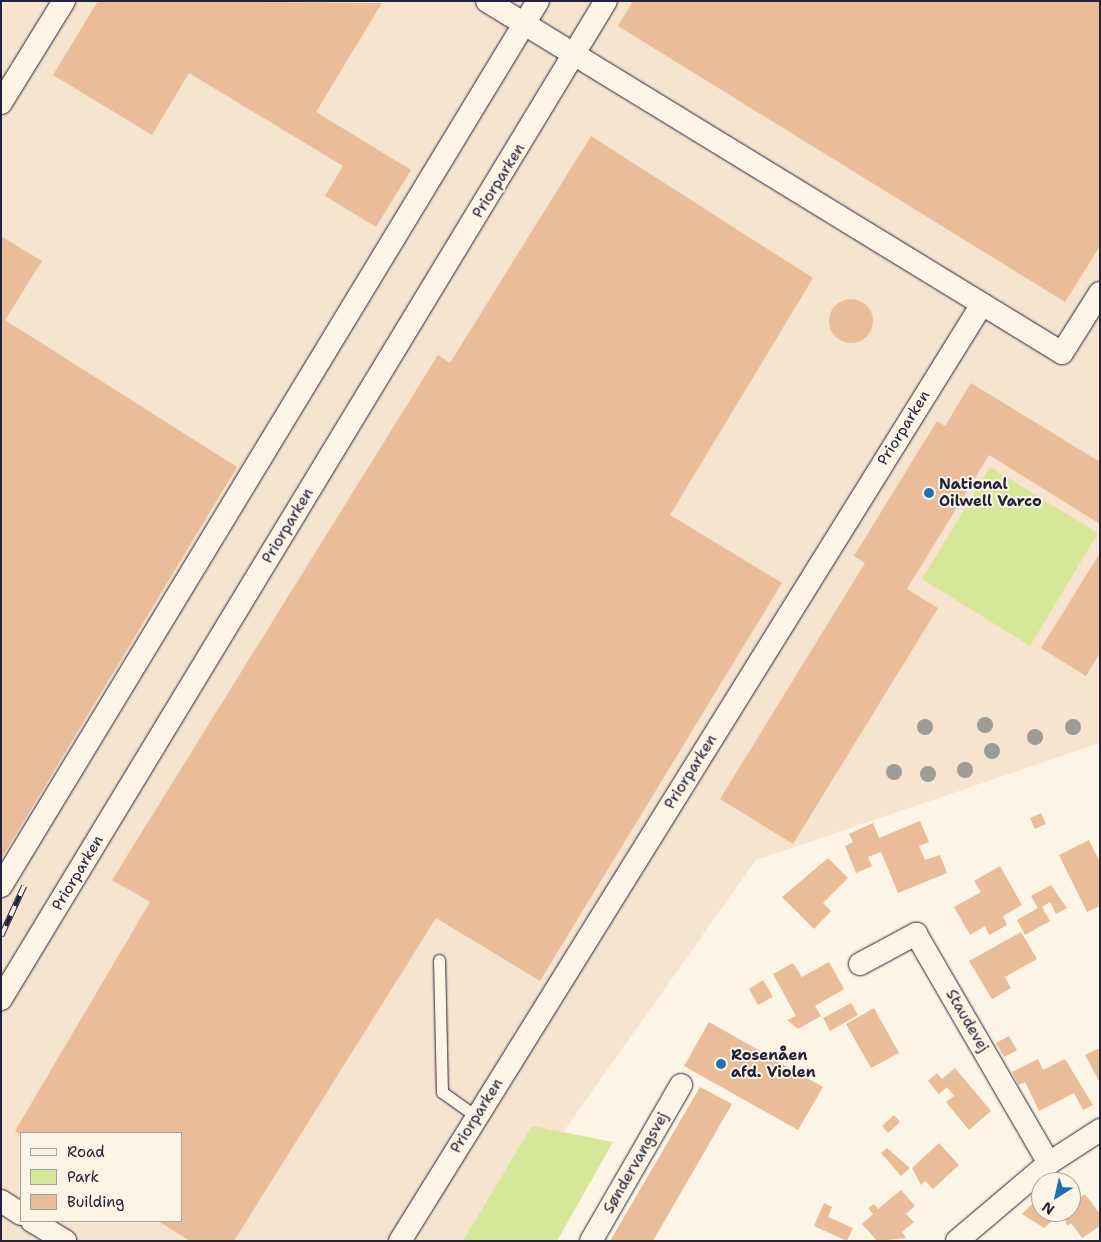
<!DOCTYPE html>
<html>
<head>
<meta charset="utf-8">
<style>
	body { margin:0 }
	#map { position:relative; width:1101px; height:1242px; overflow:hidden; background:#fcf5e5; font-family:"Shantell Sans",sans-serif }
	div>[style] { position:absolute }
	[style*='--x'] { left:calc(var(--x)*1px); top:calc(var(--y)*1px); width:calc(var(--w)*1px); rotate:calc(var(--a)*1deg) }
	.built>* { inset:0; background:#f6e4ce }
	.green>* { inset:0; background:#d6e79a }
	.building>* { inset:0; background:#e9bd99 }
	.round { border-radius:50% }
	.roads { filter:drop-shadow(0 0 1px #22223b) drop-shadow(0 0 1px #22223b) }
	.service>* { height:11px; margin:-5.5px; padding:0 5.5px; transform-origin:5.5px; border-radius:5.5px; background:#fcf5e5 }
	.minor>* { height:22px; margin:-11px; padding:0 11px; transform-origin:11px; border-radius:11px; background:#fcf5e5 }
	.rail>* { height:5.5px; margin-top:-2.75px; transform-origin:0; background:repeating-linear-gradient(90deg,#fcf5e5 0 11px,#22223b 0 22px); box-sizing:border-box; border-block:1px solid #22223b }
	.trees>* { width:16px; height:16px; margin:-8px; border-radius:50%; background:#9d9c95 }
	.dots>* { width:14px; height:14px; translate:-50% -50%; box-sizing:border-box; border:2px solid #fcf5e5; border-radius:50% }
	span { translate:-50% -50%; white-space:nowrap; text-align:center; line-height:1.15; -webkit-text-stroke:4px #fcf5e5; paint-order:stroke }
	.street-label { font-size:15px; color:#22223b }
	.poi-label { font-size:15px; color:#22223b; font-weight:700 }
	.left { translate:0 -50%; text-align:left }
	.frame { position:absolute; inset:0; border:2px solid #22223b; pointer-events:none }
	.legend { position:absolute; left:20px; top:1132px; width:162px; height:90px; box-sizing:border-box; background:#fcf5e5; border:1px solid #a5a1a1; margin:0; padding:6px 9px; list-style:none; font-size:15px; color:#22223b }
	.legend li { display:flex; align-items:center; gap:10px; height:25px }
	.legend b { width:25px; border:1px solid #a5a1a1 }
	.north { position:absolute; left:1031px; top:1172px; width:50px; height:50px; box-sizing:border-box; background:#fcf5e5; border:1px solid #a5a1a1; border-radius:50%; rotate:215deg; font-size:14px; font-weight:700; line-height:20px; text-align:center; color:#22223b }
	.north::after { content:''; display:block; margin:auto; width:18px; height:22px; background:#1f6fb2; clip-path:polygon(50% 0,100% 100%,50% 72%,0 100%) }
</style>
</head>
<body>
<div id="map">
	<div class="built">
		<i style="clip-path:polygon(evenodd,1px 1px,1100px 1px,1100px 743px,756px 860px,486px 1241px,1px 1241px,1px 1px,21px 1133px,181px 1133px,181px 1221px,21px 1221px,21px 1133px)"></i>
	</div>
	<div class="green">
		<i style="clip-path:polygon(990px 467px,1098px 533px,1030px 646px,922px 579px)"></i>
		<i style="clip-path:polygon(532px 1126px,613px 1142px,557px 1241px,463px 1241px)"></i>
	</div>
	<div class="building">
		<i style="clip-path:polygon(98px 1px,382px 3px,316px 112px,411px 170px,376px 227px,325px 196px,343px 166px,189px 73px,152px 135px,53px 75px)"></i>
		<i style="clip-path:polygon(633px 1px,1100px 1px,1100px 246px,1065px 302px,618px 26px)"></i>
		<i style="clip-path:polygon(591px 136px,813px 278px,670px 515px,782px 583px,540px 981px,436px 918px,234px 1241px,190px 1241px,158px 1221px,181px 1221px,181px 1133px,21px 1136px,15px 1131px,150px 902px,112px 880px,438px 355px,450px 363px)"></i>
		<i style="clip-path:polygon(1px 236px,42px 261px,5px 320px,237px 467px,1px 859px)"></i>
		<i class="round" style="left:829px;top:299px;width:44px;height:44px"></i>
		<i style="clip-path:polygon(971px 383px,1100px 462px,1100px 524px,989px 455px,907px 589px,938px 608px,793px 844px,720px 799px,865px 563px,854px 556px,937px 421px,945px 426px)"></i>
		<i style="clip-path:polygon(1100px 553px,1100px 653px,1086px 676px,1041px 648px)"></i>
		<i style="clip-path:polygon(1041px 813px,1046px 824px,1035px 829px,1030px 818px)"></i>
		<i style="clip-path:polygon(920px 821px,929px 842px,919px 846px,925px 860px,940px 855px,947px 873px,898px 893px,881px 852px,868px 857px,872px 866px,856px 873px,845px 846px,853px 842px,849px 834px,873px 823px,879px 838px)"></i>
		<i style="clip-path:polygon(1089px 840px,1100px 862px,1100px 906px,1087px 912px,1059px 855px)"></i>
		<i style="clip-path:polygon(828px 858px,848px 878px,823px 903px,831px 911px,814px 929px,782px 897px)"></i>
		<i style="clip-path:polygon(1000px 866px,1022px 905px,1003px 916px,1007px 925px,989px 935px,985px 926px,970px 935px,954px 907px,981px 892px,974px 881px)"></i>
		<i style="clip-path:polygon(1051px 885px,1067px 908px,1056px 914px,1050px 902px,1042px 907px,1050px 921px,1025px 935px,1017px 920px,1038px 908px,1031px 896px)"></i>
		<i style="clip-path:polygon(1021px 932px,1037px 959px,1005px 977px,1011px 988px,992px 999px,969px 961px)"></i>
		<i style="clip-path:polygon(829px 962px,844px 989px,815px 1006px,821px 1016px,798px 1029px,787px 1020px,796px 1016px,773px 974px,793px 963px,802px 977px)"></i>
		<i style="clip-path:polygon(763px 980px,773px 997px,758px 1005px,749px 989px)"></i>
		<i style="clip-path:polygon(851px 1003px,858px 1015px,830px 1031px,823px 1018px)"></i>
		<i style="clip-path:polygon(874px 1008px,899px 1053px,871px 1068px,846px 1024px)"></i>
		<i style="clip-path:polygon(709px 1022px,823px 1087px,798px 1130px,684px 1066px)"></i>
		<i style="clip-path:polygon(1009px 1036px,1017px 1050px,1004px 1057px,996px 1043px)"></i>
		<i style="clip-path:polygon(1100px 1048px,1100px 1083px,1085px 1055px)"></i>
		<i style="clip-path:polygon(1038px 1059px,1043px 1070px,1065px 1059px,1093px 1105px,1083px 1110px,1074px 1093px,1039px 1111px,1025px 1082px,1019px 1085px,1012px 1072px)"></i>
		<i style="clip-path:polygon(955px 1068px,991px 1111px,969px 1130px,946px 1102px,954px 1096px,947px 1087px,939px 1094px,928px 1081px,937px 1073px,942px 1079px)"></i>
		<i style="clip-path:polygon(700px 1087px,732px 1104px,653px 1241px,610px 1241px)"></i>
		<i style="clip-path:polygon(894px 1115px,900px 1122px,888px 1133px,882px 1126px)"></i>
		<i style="clip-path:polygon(939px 1143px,959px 1165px,933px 1189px,925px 1181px,921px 1185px,912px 1168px)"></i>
		<i style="clip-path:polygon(887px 1148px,910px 1168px,901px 1176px,881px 1153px)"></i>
		<i style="clip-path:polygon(901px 1190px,915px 1206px,906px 1214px,914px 1222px,902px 1232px,906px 1238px,877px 1241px,862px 1224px,873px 1214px,868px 1208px,874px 1204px,878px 1209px)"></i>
		<i style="clip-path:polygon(1085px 1194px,1100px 1214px,1100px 1226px,1082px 1238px,1071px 1223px,1067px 1226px,1063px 1212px,1071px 1212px,1071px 1204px)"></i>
		<i style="clip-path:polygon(1034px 1202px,1041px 1212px,1058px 1216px,1044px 1228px,1022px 1214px)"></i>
		<i style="clip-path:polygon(824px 1203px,832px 1207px,828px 1217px,853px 1228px,847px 1241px,814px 1226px)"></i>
	</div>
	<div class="roads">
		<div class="service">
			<i style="--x:439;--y:960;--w:132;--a:88.7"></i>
			<i style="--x:442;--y:1092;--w:43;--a:35.5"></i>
		</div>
		<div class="minor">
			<i style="--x:487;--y:1;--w:674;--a:31.47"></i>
			<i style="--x:1062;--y:353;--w:71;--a:-57.7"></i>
			<i style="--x:1;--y:103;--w:120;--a:-58.3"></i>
			<i style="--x:1;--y:886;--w:1035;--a:-58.75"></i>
			<i style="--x:860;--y:964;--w:64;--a:-28.2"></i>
			<i style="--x:916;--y:934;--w:265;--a:59.9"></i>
			<i style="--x:1;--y:999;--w:1167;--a:-58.78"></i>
			<i style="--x:1;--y:1201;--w:24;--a:33"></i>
			<i style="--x:32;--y:1221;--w:39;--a:31"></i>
			<i style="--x:400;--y:1241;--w:1103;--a:-58.15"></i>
			<i style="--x:591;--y:1241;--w:180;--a:-60"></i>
			<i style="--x:957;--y:1241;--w:121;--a:-40.3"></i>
			<i style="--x:1049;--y:1163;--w:61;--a:-32.9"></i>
		</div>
	</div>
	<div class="rail">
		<i style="--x:1;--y:936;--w:55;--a:-65.3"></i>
	</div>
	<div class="trees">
		<i style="left:985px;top:725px"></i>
		<i style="left:925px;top:727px"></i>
		<i style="left:1073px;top:727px"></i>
		<i style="left:1035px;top:737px"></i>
		<i style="left:992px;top:751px"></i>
		<i style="left:965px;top:770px"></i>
		<i style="left:894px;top:772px"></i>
		<i style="left:928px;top:774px"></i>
	</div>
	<div class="dots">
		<i style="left:929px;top:493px;background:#1f6fb2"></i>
		<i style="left:721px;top:1064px;background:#1f6fb2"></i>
	</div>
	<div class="street-label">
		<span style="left:499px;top:181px;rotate:-58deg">Priorparken</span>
		<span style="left:904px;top:428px;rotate:-58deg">Priorparken</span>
		<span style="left:288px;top:526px;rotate:-59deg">Priorparken</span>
		<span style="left:691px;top:772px;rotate:-58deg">Priorparken</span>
		<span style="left:78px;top:873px;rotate:-59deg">Priorparken</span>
		<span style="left:967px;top:1021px;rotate:60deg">Staudevej</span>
		<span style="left:477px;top:1116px;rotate:-58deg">Priorparken</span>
		<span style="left:636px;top:1163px;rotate:-60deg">Søndervangsvej</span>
	</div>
	<div class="poi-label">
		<span class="left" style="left:939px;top:493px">National<br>Oilwell Varco</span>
		<span class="left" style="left:731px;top:1064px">Rosenåen<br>afd. Violen</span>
	</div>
	<div class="frame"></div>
	<ul class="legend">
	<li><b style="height:6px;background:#fcf5e5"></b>Road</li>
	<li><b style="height:14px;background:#d6e79a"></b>Park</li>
	<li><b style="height:14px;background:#e9bd99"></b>Building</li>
	</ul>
	<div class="north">N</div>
</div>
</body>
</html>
